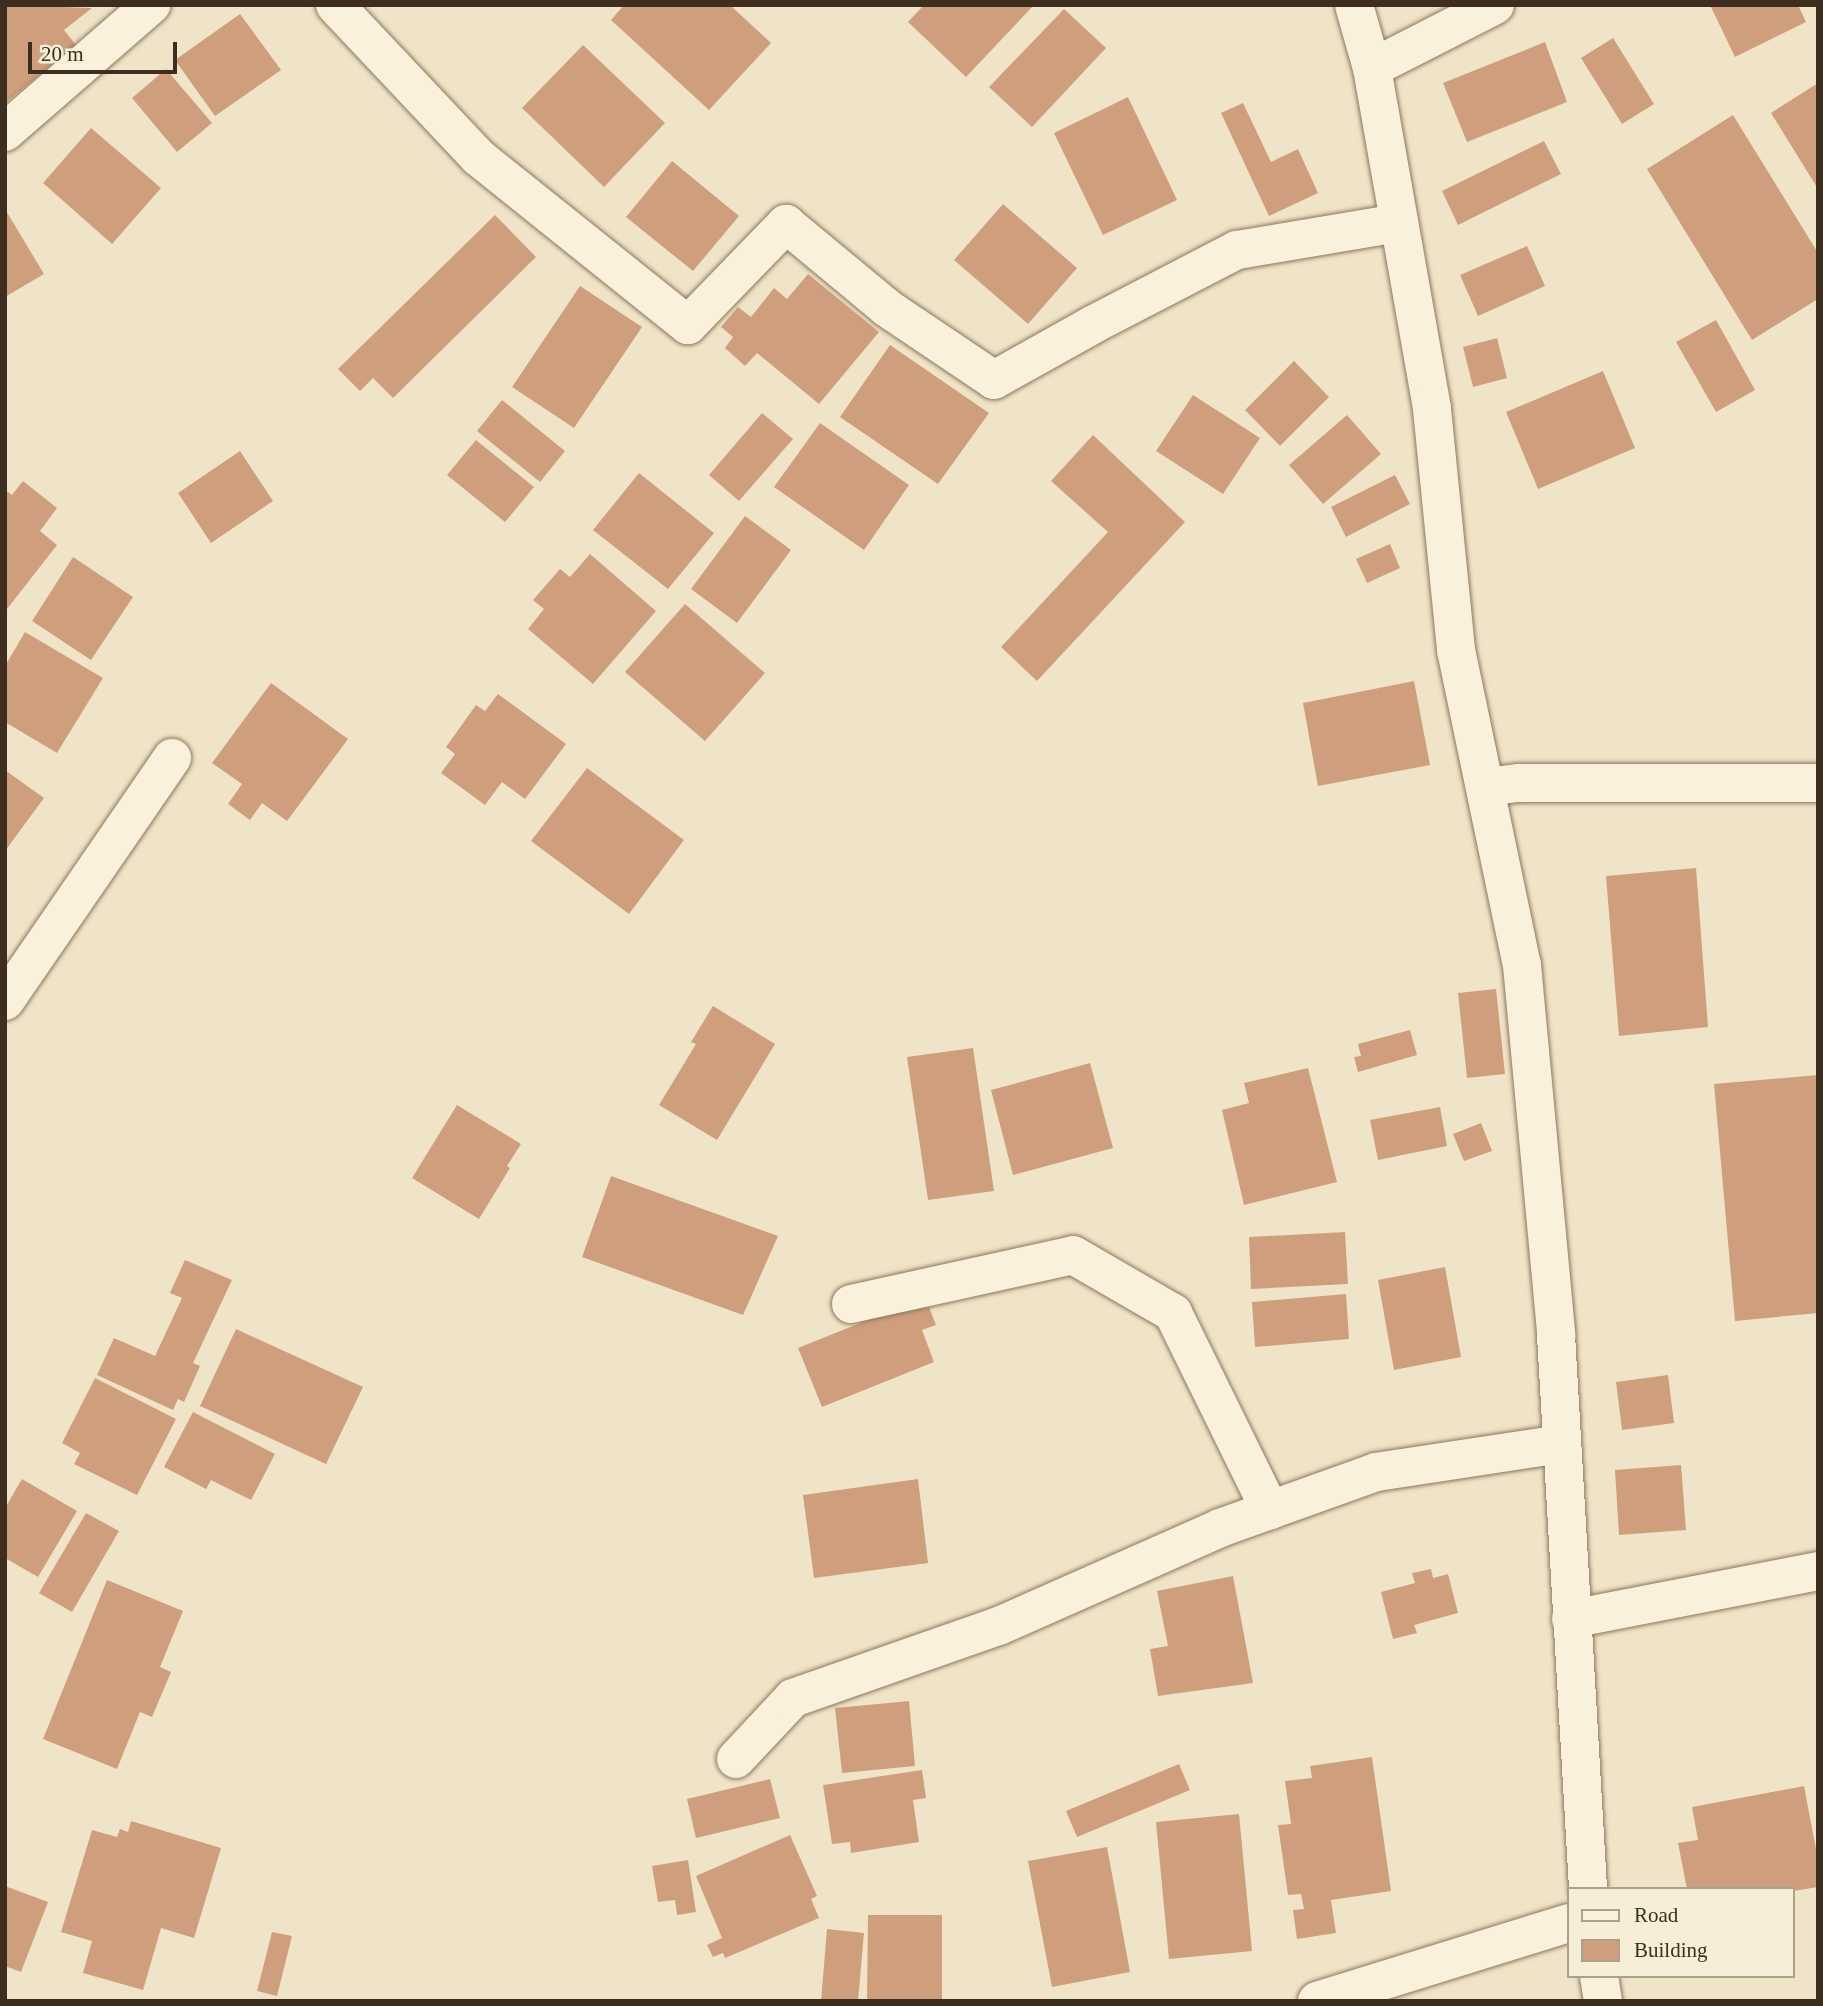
<!DOCTYPE html>
<html>
<head>
<meta charset="utf-8">
<style>
	body { margin:0 }
	#map { position:relative; width:1823px; height:2006px; overflow:hidden; background:#f0e4c8; font-family:"Times New Roman",serif }
	div>[style] { position:absolute }
	[style*='--x'] { left:calc(var(--x)*1px); top:calc(var(--y)*1px); width:calc(var(--w)*1px); rotate:calc(var(--a)*1deg) }
	.building>* { inset:0; background:#cf9f7d }
	.roads { filter:drop-shadow(0 0 2px #8d765c) drop-shadow(0 0 2px #8d765c) }
	.minor>* { height:38px; margin:-19px; padding:0 19px; transform-origin:19px; border-radius:19px; background:#faf1dc }
	span { translate:-50% -50%; white-space:nowrap; text-align:center; line-height:1.15; -webkit-text-stroke:5px #f7eed8; paint-order:stroke }
	.frame { position:absolute; inset:0; border:7px solid #3d2e20; pointer-events:none }
	.legend { position:absolute; left:1567px; top:1887px; width:228px; height:91px; box-sizing:border-box; background:#f7eed8; border:2px solid #ada18e; margin:0; padding:9px 12px; list-style:none; font-size:21px; color:#3d2e20 }
	.legend li { display:flex; align-items:center; gap:14px; height:35px }
	.legend b { width:35px; border:2px solid #ada18e }
	.scale { position:absolute; left:28px; top:42px; width:149px; height:32px; box-sizing:border-box; border:4px solid #3d2e20; border-top:0; padding-left:9px; font-size:21px; line-height:24px; white-space:nowrap; color:#3d2e20; -webkit-text-stroke:5px #f7eed8; paint-order:stroke }
</style>
</head>
<body>
<div id="map">
	<div class="building">
		<i style="clip-path:polygon(5px 5px,92px 8px,64px 30px,76px 45px,5px 103px)"></i>
		<i style="clip-path:polygon(624px 5px,730px 5px,771px 43px,709px 110px,611px 20px)"></i>
		<i style="clip-path:polygon(924px 5px,1034px 5px,966px 77px,908px 22px)"></i>
		<i style="clip-path:polygon(1710px 5px,1798px 5px,1806px 22px,1735px 57px)"></i>
		<i style="clip-path:polygon(1064px 9px,1106px 48px,1032px 127px,989px 87px)"></i>
		<i style="clip-path:polygon(240px 14px,281px 70px,215px 116px,175px 60px)"></i>
		<i style="clip-path:polygon(1613px 38px,1654px 104px,1622px 124px,1581px 58px)"></i>
		<i style="clip-path:polygon(1545px 42px,1567px 102px,1467px 142px,1443px 83px)"></i>
		<i style="clip-path:polygon(583px 45px,665px 123px,604px 187px,522px 108px)"></i>
		<i style="clip-path:polygon(166px 69px,212px 123px,177px 152px,132px 98px)"></i>
		<i style="clip-path:polygon(1818px 83px,1818px 189px,1771px 113px)"></i>
		<i style="clip-path:polygon(1128px 97px,1177px 200px,1103px 235px,1054px 133px)"></i>
		<i style="clip-path:polygon(1243px 103px,1271px 162px,1298px 149px,1318px 193px,1269px 216px,1221px 113px)"></i>
		<i style="clip-path:polygon(1733px 115px,1818px 253px,1818px 299px,1752px 340px,1647px 169px)"></i>
		<i style="clip-path:polygon(91px 128px,161px 188px,112px 244px,43px 183px)"></i>
		<i style="clip-path:polygon(1544px 141px,1561px 174px,1458px 225px,1442px 191px)"></i>
		<i style="clip-path:polygon(672px 161px,739px 216px,693px 271px,626px 217px)"></i>
		<i style="clip-path:polygon(1003px 204px,1077px 268px,1028px 324px,954px 260px)"></i>
		<i style="clip-path:polygon(5px 209px,44px 274px,5px 297px)"></i>
		<i style="clip-path:polygon(495px 215px,536px 257px,393px 398px,373px 378px,360px 391px,338px 369px)"></i>
		<i style="clip-path:polygon(1527px 246px,1545px 286px,1478px 316px,1460px 275px)"></i>
		<i style="clip-path:polygon(808px 274px,879px 332px,819px 404px,757px 353px,745px 366px,725px 348px,733px 337px,721px 327px,738px 307px,751px 317px,774px 288px,787px 299px)"></i>
		<i style="clip-path:polygon(580px 286px,642px 327px,574px 428px,512px 387px)"></i>
		<i style="clip-path:polygon(1716px 320px,1755px 390px,1716px 412px,1676px 342px)"></i>
		<i style="clip-path:polygon(1497px 338px,1507px 378px,1473px 387px,1463px 347px)"></i>
		<i style="clip-path:polygon(890px 345px,989px 413px,938px 484px,840px 417px)"></i>
		<i style="clip-path:polygon(1294px 361px,1329px 397px,1280px 446px,1245px 410px)"></i>
		<i style="clip-path:polygon(1603px 371px,1635px 448px,1538px 489px,1506px 412px)"></i>
		<i style="clip-path:polygon(1193px 395px,1260px 438px,1223px 494px,1156px 451px)"></i>
		<i style="clip-path:polygon(502px 400px,565px 451px,540px 482px,477px 431px)"></i>
		<i style="clip-path:polygon(762px 413px,793px 439px,739px 501px,709px 475px)"></i>
		<i style="clip-path:polygon(1347px 415px,1381px 454px,1323px 504px,1289px 465px)"></i>
		<i style="clip-path:polygon(820px 423px,909px 485px,864px 550px,774px 487px)"></i>
		<i style="clip-path:polygon(1093px 435px,1185px 522px,1037px 681px,1001px 647px,1108px 532px,1051px 481px)"></i>
		<i style="clip-path:polygon(476px 440px,534px 487px,505px 522px,447px 475px)"></i>
		<i style="clip-path:polygon(240px 451px,273px 501px,211px 543px,178px 493px)"></i>
		<i style="clip-path:polygon(639px 473px,714px 533px,668px 589px,593px 530px)"></i>
		<i style="clip-path:polygon(1395px 475px,1410px 504px,1346px 537px,1331px 507px)"></i>
		<i style="clip-path:polygon(23px 481px,57px 508px,40px 531px,57px 545px,7px 609px,5px 490px,12px 495px)"></i>
		<i style="clip-path:polygon(745px 516px,791px 550px,737px 623px,691px 589px)"></i>
		<i style="clip-path:polygon(1390px 544px,1400px 568px,1367px 583px,1356px 559px)"></i>
		<i style="clip-path:polygon(590px 554px,656px 611px,593px 684px,528px 629px,544px 609px,533px 600px,560px 569px,570px 577px)"></i>
		<i style="clip-path:polygon(73px 557px,133px 597px,91px 660px,32px 621px)"></i>
		<i style="clip-path:polygon(685px 604px,765px 673px,705px 741px,625px 672px)"></i>
		<i style="clip-path:polygon(25px 632px,103px 678px,57px 753px,5px 722px,5px 666px)"></i>
		<i style="clip-path:polygon(1414px 681px,1430px 765px,1318px 786px,1303px 703px)"></i>
		<i style="clip-path:polygon(271px 683px,348px 739px,287px 821px,262px 803px,250px 820px,228px 804px,242px 784px,212px 763px)"></i>
		<i style="clip-path:polygon(498px 694px,566px 744px,525px 799px,502px 782px,485px 805px,441px 773px,455px 754px,446px 747px,476px 705px,485px 711px)"></i>
		<i style="clip-path:polygon(587px 768px,684px 840px,629px 914px,531px 841px)"></i>
		<i style="clip-path:polygon(5px 770px,44px 798px,5px 851px)"></i>
		<i style="clip-path:polygon(1696px 868px,1708px 1027px,1619px 1036px,1606px 876px)"></i>
		<i style="clip-path:polygon(1496px 989px,1505px 1074px,1467px 1078px,1458px 993px)"></i>
		<i style="clip-path:polygon(713px 1006px,775px 1044px,717px 1140px,659px 1105px,696px 1044px,691px 1042px)"></i>
		<i style="clip-path:polygon(1410px 1030px,1417px 1055px,1358px 1072px,1354px 1057px,1361px 1056px,1358px 1044px)"></i>
		<i style="clip-path:polygon(973px 1048px,994px 1191px,928px 1200px,907px 1057px)"></i>
		<i style="clip-path:polygon(1090px 1063px,1113px 1148px,1013px 1175px,991px 1090px)"></i>
		<i style="clip-path:polygon(1308px 1068px,1337px 1182px,1244px 1205px,1222px 1110px,1249px 1103px,1244px 1083px)"></i>
		<i style="clip-path:polygon(1818px 1075px,1818px 1313px,1735px 1321px,1714px 1084px)"></i>
		<i style="clip-path:polygon(457px 1105px,521px 1144px,507px 1166px,510px 1168px,479px 1219px,412px 1178px)"></i>
		<i style="clip-path:polygon(1440px 1107px,1447px 1146px,1378px 1160px,1370px 1120px)"></i>
		<i style="clip-path:polygon(1481px 1123px,1492px 1151px,1464px 1161px,1453px 1134px)"></i>
		<i style="clip-path:polygon(611px 1176px,778px 1236px,743px 1315px,582px 1257px)"></i>
		<i style="clip-path:polygon(1345px 1232px,1348px 1284px,1251px 1289px,1249px 1237px)"></i>
		<i style="clip-path:polygon(185px 1260px,232px 1280px,193px 1363px,200px 1366px,184px 1402px,178px 1399px,173px 1410px,97px 1375px,114px 1338px,155px 1356px,182px 1298px,170px 1293px)"></i>
		<i style="clip-path:polygon(1445px 1267px,1461px 1357px,1394px 1370px,1378px 1280px)"></i>
		<i style="clip-path:polygon(1346px 1294px,1349px 1339px,1255px 1347px,1252px 1302px)"></i>
		<i style="clip-path:polygon(925px 1297px,936px 1325px,922px 1330px,934px 1362px,822px 1407px,798px 1348px)"></i>
		<i style="clip-path:polygon(236px 1329px,363px 1387px,326px 1464px,200px 1406px)"></i>
		<i style="clip-path:polygon(1668px 1375px,1674px 1423px,1622px 1430px,1616px 1382px)"></i>
		<i style="clip-path:polygon(95px 1378px,176px 1419px,137px 1495px,74px 1464px,80px 1453px,62px 1443px)"></i>
		<i style="clip-path:polygon(193px 1412px,275px 1454px,251px 1500px,211px 1480px,206px 1489px,164px 1467px)"></i>
		<i style="clip-path:polygon(1681px 1465px,1686px 1530px,1619px 1535px,1615px 1470px)"></i>
		<i style="clip-path:polygon(22px 1479px,77px 1511px,38px 1577px,5px 1558px,5px 1508px)"></i>
		<i style="clip-path:polygon(918px 1479px,928px 1563px,814px 1578px,803px 1495px)"></i>
		<i style="clip-path:polygon(86px 1513px,119px 1531px,72px 1612px,39px 1593px)"></i>
		<i style="clip-path:polygon(1431px 1569px,1433px 1578px,1448px 1574px,1458px 1613px,1414px 1625px,1417px 1633px,1393px 1639px,1381px 1592px,1415px 1583px,1412px 1573px)"></i>
		<i style="clip-path:polygon(1233px 1576px,1253px 1683px,1158px 1696px,1150px 1649px,1168px 1646px,1157px 1591px)"></i>
		<i style="clip-path:polygon(107px 1580px,183px 1611px,160px 1667px,171px 1672px,152px 1717px,140px 1712px,117px 1769px,43px 1739px)"></i>
		<i style="clip-path:polygon(909px 1701px,915px 1766px,842px 1773px,835px 1708px)"></i>
		<i style="clip-path:polygon(1372px 1757px,1391px 1891px,1331px 1900px,1336px 1933px,1297px 1939px,1293px 1910px,1304px 1909px,1301px 1894px,1288px 1895px,1278px 1825px,1291px 1824px,1285px 1781px,1312px 1778px,1310px 1766px)"></i>
		<i style="clip-path:polygon(1179px 1764px,1190px 1790px,1077px 1837px,1066px 1811px)"></i>
		<i style="clip-path:polygon(922px 1770px,926px 1798px,913px 1800px,919px 1842px,851px 1853px,850px 1842px,832px 1844px,823px 1785px)"></i>
		<i style="clip-path:polygon(770px 1779px,780px 1818px,696px 1838px,687px 1799px)"></i>
		<i style="clip-path:polygon(1804px 1786px,1818px 1860px,1818px 1887px,1793px 1891px,1793px 1889px,1687px 1889px,1678px 1843px,1698px 1840px,1692px 1807px)"></i>
		<i style="clip-path:polygon(1239px 1814px,1252px 1951px,1169px 1959px,1156px 1822px)"></i>
		<i style="clip-path:polygon(131px 1821px,221px 1848px,194px 1938px,161px 1928px,143px 1990px,83px 1973px,92px 1941px,61px 1932px,92px 1830px,117px 1837px,120px 1829px,128px 1832px)"></i>
		<i style="clip-path:polygon(790px 1835px,817px 1896px,811px 1899px,819px 1918px,725px 1958px,723px 1953px,713px 1957px,707px 1945px,722px 1938px,696px 1876px)"></i>
		<i style="clip-path:polygon(1107px 1847px,1130px 1972px,1052px 1987px,1028px 1861px)"></i>
		<i style="clip-path:polygon(688px 1860px,696px 1912px,677px 1915px,675px 1900px,658px 1902px,652px 1866px)"></i>
		<i style="clip-path:polygon(5px 1886px,48px 1902px,21px 1972px,5px 1966px)"></i>
		<i style="clip-path:polygon(868px 1915px,942px 1915px,942px 2001px,867px 2001px)"></i>
		<i style="clip-path:polygon(827px 1929px,864px 1933px,858px 2001px,821px 2001px)"></i>
		<i style="clip-path:polygon(272px 1932px,292px 1936px,277px 1996px,257px 1991px)"></i>
	</div>
	<div class="roads">
		<div class="minor">
			<i style="--x:335;--y:5;--w:209;--a:46.7"></i>
			<i style="--x:478;--y:157;--w:269;--a:38.7"></i>
			<i style="--x:688;--y:325;--w:141;--a:-45.9"></i>
			<i style="--x:786;--y:224;--w:131;--a:39.7"></i>
			<i style="--x:887;--y:308;--w:129;--a:33.9"></i>
			<i style="--x:994;--y:380;--w:115;--a:-29.2"></i>
			<i style="--x:1094;--y:324;--w:161;--a:-27.4"></i>
			<i style="--x:1237;--y:250;--w:164;--a:-9.5"></i>
			<i style="--x:1354;--y:5;--w:66;--a:74.1"></i>
			<i style="--x:1372;--y:68;--w:346;--a:80"></i>
			<i style="--x:1432;--y:409;--w:242;--a:84.3"></i>
			<i style="--x:1456;--y:650;--w:322;--a:78.2"></i>
			<i style="--x:1522;--y:965;--w:372;--a:84.7"></i>
			<i style="--x:1556;--y:1335;--w:555;--a:86.69"></i>
			<i style="--x:1372;--y:68;--w:138;--a:-27.1"></i>
			<i style="--x:5;--y:132;--w:194;--a:-41"></i>
			<i style="--x:1485;--y:787;--w:35;--a:-7"></i>
			<i style="--x:1520;--y:783;--w:298;--a:0"></i>
			<i style="--x:5;--y:1001;--w:295;--a:-55.5"></i>
			<i style="--x:851;--y:1304;--w:227;--a:-12.4"></i>
			<i style="--x:1073;--y:1255;--w:116;--a:30.1"></i>
			<i style="--x:1173;--y:1313;--w:220;--a:63.8"></i>
			<i style="--x:1571;--y:1619;--w:252;--a:-11"></i>
			<i style="--x:736;--y:1759;--w:83;--a:-46.9"></i>
			<i style="--x:793;--y:1698;--w:218;--a:-19.3"></i>
			<i style="--x:999;--y:1626;--w:242;--a:-23.9"></i>
			<i style="--x:1220;--y:1528;--w:166;--a:-19.7"></i>
			<i style="--x:1376;--y:1472;--w:188;--a:-8.6"></i>
			<i style="--x:1599;--y:1976;--w:25;--a:81"></i>
			<i style="--x:1317;--y:2001;--w:264;--a:-17.2"></i>
		</div>
	</div>
	<div class="frame"></div>
	<ul class="legend">
	<li><b style="height:9px;background:#faf1dc"></b>Road</li>
	<li><b style="height:19px;background:#cf9f7d"></b>Building</li>
	</ul>
	<div class="scale">20 m</div>
</div>
</body>
</html>
